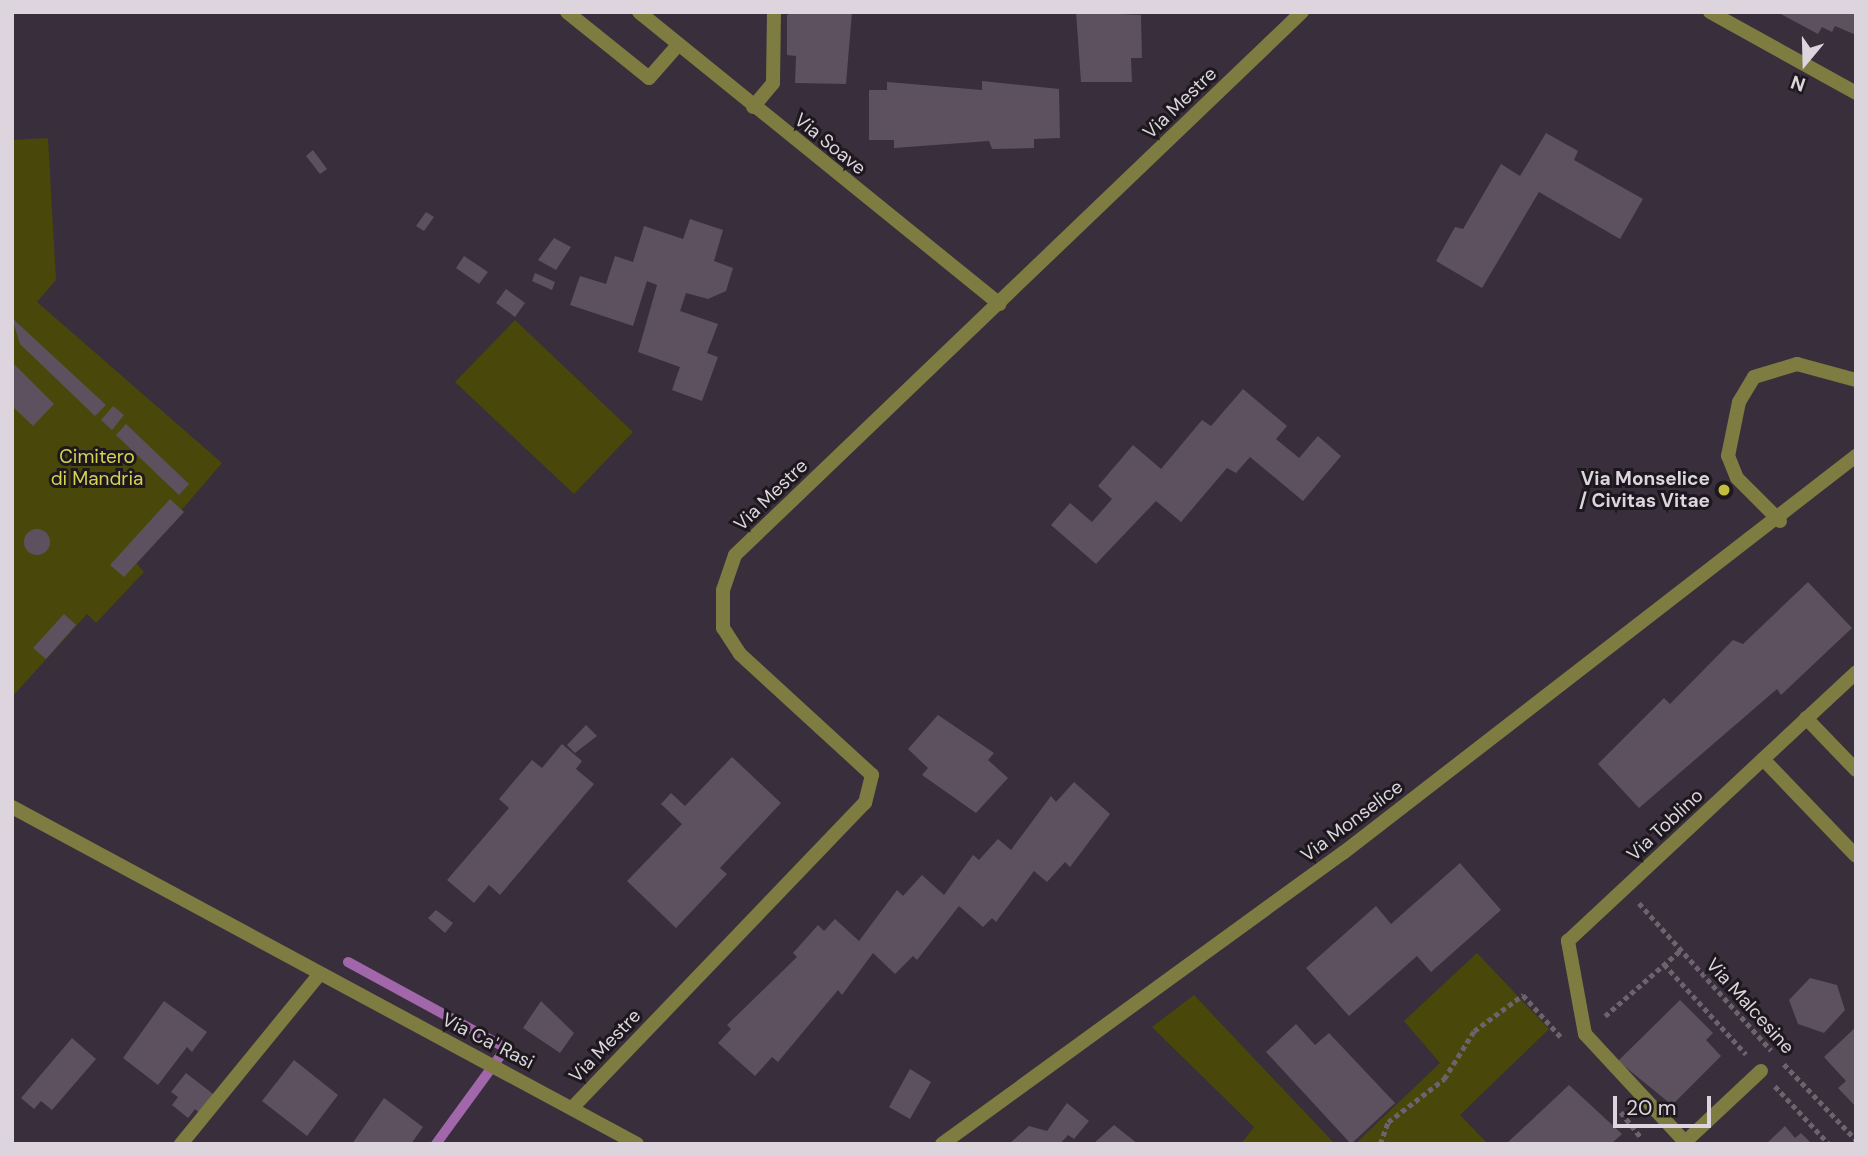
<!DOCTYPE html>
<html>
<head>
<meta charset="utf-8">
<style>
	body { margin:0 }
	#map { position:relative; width:1868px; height:1156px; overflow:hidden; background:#392e3b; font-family:"DM Sans",sans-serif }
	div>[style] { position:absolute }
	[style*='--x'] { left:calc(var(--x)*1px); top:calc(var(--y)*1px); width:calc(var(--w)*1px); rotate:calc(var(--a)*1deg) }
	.green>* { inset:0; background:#494709 }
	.stream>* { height:10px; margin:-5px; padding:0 5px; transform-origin:5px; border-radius:5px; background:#a167aa }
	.building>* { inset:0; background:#5d515f }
	.round { border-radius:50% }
	.path>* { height:4.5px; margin-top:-2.25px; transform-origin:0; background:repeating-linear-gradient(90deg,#6d636f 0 5px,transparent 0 8.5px) }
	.lane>* { height:14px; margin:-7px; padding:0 7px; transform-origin:7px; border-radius:7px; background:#7e7c41 }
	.street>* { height:14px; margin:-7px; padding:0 7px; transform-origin:7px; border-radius:7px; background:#7e7c41 }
	.dots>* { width:19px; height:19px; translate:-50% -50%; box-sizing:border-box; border:4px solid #1d181e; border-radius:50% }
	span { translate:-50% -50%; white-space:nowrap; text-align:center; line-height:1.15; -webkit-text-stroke:6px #1d181e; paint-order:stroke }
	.street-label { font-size:19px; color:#dcd5dd }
	.park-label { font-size:19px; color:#d7d252 }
	.poi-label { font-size:19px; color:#dcd5dd; font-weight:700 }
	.right { translate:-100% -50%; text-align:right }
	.frame { position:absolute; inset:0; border:14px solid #dcd5dd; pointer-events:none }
	.north { position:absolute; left:1770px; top:28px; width:70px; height:70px; -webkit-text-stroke:5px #1d181e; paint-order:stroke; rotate:199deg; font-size:19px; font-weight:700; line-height:28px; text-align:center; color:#dcd5dd }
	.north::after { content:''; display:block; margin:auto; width:24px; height:32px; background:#dcd5dd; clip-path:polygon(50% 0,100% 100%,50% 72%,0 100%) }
	.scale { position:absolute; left:1613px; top:1096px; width:98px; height:32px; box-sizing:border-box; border:4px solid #dcd5dd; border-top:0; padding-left:9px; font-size:21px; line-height:24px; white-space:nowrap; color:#dcd5dd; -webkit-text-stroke:5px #1d181e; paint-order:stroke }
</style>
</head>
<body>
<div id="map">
	<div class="green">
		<i style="clip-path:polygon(48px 138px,56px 280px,37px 302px,222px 463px,136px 563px,144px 572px,96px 623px,87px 614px,12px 697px,12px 140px)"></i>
		<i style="clip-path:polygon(515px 320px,633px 432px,574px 494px,455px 382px)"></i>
		<i style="clip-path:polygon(1477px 953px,1549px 1029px,1460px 1115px,1488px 1144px,1355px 1144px,1440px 1063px,1404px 1021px)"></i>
		<i style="clip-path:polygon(1194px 995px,1335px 1144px,1241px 1144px,1254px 1127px,1152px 1027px)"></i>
	</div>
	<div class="stream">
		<i style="--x:348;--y:962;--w:180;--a:28.6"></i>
		<i style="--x:506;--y:1048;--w:119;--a:126.1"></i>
	</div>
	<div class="building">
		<i style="clip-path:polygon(795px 12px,852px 12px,846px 84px,795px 83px,796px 56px,787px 55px,787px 15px)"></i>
		<i style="clip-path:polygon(1076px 12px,1141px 15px,1142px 58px,1131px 58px,1132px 82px,1081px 82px)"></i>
		<i style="clip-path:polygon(1777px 12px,1856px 12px,1856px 35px,1835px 26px,1832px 32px,1822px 27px,1818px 34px)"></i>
		<i style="clip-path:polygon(982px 81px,1059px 89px,1060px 138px,1034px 139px,1034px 148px,992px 149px,989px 141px,894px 148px,894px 140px,869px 140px,869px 90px,887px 90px,887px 82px,982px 90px)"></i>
		<i style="clip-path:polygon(1546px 133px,1578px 151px,1574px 160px,1643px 199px,1620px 239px,1539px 192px,1482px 288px,1436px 261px,1455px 227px,1463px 229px,1501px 164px,1520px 176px)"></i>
		<i style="clip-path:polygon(313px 150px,327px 169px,320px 174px,306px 156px)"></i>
		<i style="clip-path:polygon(426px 212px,434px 217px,424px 231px,416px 226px)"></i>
		<i style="clip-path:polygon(690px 219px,723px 230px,714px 261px,733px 268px,726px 291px,708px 299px,686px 293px,680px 311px,718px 324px,707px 353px,718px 357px,702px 401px,672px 390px,680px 367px,638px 352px,657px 285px,647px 281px,633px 326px,570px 305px,580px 276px,606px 284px,615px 256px,633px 262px,644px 226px,683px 239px)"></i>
		<i style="clip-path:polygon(554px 238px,571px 247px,556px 270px,538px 260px)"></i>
		<i style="clip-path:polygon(464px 256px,488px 272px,479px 284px,456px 268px)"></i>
		<i style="clip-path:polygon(535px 273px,555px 282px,552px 290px,532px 281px)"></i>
		<i style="clip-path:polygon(506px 289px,525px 303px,515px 317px,496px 303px)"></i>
		<i style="clip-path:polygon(12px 318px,106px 405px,95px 416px,20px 344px)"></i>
		<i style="clip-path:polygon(12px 362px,54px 404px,33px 426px,12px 406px)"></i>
		<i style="clip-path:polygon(1243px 389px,1287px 426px,1276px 439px,1299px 458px,1318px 436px,1341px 456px,1303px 501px,1250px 457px,1236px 473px,1227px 468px,1181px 522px,1156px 501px,1096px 564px,1051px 525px,1070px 503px,1092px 522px,1112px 499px,1098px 486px,1133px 445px,1161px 469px,1202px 420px,1211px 426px)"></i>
		<i style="clip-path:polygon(113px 406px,124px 415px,112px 430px,101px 420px)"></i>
		<i style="clip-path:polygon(126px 424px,189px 484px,179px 495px,116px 435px)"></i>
		<i style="clip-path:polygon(170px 499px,184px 512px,124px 577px,110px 565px)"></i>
		<i class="round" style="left:24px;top:529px;width:26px;height:26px"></i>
		<i style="clip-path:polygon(1808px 582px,1852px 628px,1781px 695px,1777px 689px,1639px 808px,1598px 764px,1664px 698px,1670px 704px,1733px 640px,1743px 644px)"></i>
		<i style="clip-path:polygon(64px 614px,76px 625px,46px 659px,33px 648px)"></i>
		<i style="clip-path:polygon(938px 715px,994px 753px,988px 760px,1008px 778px,976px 813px,922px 775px,928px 768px,908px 749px)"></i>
		<i style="clip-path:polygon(586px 725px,597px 736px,575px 753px,567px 745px)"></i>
		<i style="clip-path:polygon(562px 744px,582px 761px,576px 769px,594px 784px,500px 895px,489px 885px,474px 903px,447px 880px,509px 808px,499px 799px,532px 760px,542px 768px)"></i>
		<i style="clip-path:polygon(732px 757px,781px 803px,720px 868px,727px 874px,676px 928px,627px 881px,682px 824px,661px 804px,671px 793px,685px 806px)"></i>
		<i style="clip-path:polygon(1074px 782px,1110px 814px,1070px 867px,1065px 862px,1047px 882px,1034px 871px,996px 922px,992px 918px,983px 927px,959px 906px,917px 960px,913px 956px,895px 974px,873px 953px,842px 995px,838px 990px,778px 1062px,772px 1057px,755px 1076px,718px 1043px,731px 1029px,727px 1025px,797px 957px,793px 953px,818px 925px,824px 931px,835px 919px,859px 941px,897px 890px,903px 896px,922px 875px,944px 895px,973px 855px,979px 860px,998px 839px,1011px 850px,1051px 796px,1056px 802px)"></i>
		<i style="clip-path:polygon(1460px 863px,1501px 910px,1431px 972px,1417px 956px,1349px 1016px,1306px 968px,1376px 906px,1391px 924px)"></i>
		<i style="clip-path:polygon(436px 910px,453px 923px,445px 933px,428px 918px)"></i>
		<i style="clip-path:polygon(1810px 978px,1837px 985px,1845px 1010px,1824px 1033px,1798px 1024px,1789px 1000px)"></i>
		<i style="clip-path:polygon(1680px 1000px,1713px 1033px,1706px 1040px,1721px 1056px,1672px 1105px,1618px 1061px)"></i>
		<i style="clip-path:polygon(164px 1001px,207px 1032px,192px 1052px,187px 1047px,158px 1085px,123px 1058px)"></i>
		<i style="clip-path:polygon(541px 1001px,574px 1033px,560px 1053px,523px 1028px)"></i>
		<i style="clip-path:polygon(1296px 1024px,1315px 1045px,1329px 1033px,1395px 1103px,1351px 1144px,1266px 1052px)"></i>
		<i style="clip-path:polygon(1856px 1027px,1856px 1107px,1838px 1088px,1846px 1081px,1824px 1057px)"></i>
		<i style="clip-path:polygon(72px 1038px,96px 1059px,52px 1110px,41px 1101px,34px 1109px,21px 1098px)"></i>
		<i style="clip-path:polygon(294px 1060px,338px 1095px,307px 1136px,262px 1101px)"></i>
		<i style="clip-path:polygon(910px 1069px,931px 1082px,910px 1119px,889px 1107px)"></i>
		<i style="clip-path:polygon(186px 1073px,217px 1097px,203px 1116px,195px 1109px,188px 1118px,172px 1105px,178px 1097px,171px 1092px)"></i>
		<i style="clip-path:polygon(1569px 1085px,1622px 1134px,1611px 1144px,1506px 1144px)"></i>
		<i style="clip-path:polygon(384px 1098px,423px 1127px,411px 1144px,352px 1144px)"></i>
		<i style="clip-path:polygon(1067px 1103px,1089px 1121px,1074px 1139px,1068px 1135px,1060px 1144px,1009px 1144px,1029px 1126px,1047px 1131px)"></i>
		<i style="clip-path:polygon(1114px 1125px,1138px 1144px,1093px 1144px)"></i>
		<i style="clip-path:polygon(1785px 1126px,1795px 1138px,1801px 1133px,1812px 1144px,1766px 1144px)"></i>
	</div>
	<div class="path">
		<i style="--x:1639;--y:903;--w:198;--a:48.1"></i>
		<i style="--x:1664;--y:964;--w:122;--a:47.7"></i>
		<i style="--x:1605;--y:1016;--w:101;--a:-41"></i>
		<i style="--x:1784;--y:1064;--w:105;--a:46.5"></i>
		<i style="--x:1775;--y:1086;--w:79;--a:47"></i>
		<i style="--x:1621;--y:1112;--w:31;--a:52"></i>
		<i style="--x:1380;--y:1144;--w:23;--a:-70"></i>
		<i style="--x:1388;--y:1122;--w:71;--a:-37.5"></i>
		<i style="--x:1444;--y:1079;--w:57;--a:-58"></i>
		<i style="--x:1474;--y:1031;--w:61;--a:-36.3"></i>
		<i style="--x:1523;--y:995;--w:57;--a:47.9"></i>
	</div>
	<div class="lane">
		<i style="--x:567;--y:12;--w:105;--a:38.8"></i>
		<i style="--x:649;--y:78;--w:45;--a:-48.6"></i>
		<i style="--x:753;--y:107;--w:31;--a:-50"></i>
		<i style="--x:773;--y:83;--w:71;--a:-89.2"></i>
		<i style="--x:1806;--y:718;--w:72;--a:46.1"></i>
		<i style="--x:1763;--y:759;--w:134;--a:46.2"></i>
		<i style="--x:1585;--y:1034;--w:147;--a:47.2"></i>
		<i style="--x:1685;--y:1142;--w:104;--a:-43.1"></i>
	</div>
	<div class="street">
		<i style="--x:639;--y:12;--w:464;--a:39"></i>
		<i style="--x:1710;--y:12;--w:167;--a:29"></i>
		<i style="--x:1780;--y:521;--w:61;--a:-135"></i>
		<i style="--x:1737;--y:478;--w:24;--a:-112"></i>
		<i style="--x:1728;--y:456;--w:55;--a:-78.5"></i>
		<i style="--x:1739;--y:402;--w:29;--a:-59"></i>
		<i style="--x:1754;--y:377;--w:45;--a:-16.8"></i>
		<i style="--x:1797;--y:364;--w:61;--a:15.2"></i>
		<i style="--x:12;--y:807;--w:710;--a:28.33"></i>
		<i style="--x:1585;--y:1034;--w:95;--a:-100.4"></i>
		<i style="--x:1568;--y:941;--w:394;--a:-43"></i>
		<i style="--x:573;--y:1107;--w:422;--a:-46.2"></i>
		<i style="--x:865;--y:803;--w:29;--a:-76"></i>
		<i style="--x:872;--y:775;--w:179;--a:-137.5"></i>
		<i style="--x:740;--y:654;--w:31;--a:-123"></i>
		<i style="--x:723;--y:628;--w:38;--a:-90"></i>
		<i style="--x:723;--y:590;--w:37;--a:-71"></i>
		<i style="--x:735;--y:555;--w:785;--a:-43.76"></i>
		<i style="--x:181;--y:1144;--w:218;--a:-50.8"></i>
		<i style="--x:942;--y:1144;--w:495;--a:-36"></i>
		<i style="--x:1343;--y:853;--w:649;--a:-37.74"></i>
	</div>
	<div class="dots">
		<i style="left:1724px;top:490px;background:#c2bd3f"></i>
	</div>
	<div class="street-label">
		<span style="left:1180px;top:103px;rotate:-44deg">Via Mestre</span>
		<span style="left:830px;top:144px;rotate:39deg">Via Soave</span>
		<span style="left:771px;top:495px;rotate:-44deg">Via Mestre</span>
		<span style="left:1352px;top:821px;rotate:-37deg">Via Monselice</span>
		<span style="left:1665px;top:825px;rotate:-43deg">Via Toblino</span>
		<span style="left:1750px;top:1006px;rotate:48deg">Via Malcesine</span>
		<span style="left:488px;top:1041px;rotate:27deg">Via Ca' Rasi</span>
		<span style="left:605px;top:1046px;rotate:-46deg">Via Mestre</span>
	</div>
	<div class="park-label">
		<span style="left:97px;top:468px">Cimitero<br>di Mandria</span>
	</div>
	<div class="poi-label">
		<span class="right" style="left:1710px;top:490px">Via Monselice<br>/ Civitas Vitae</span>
	</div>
	<div class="frame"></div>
	<div class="north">N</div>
	<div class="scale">20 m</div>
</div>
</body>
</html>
